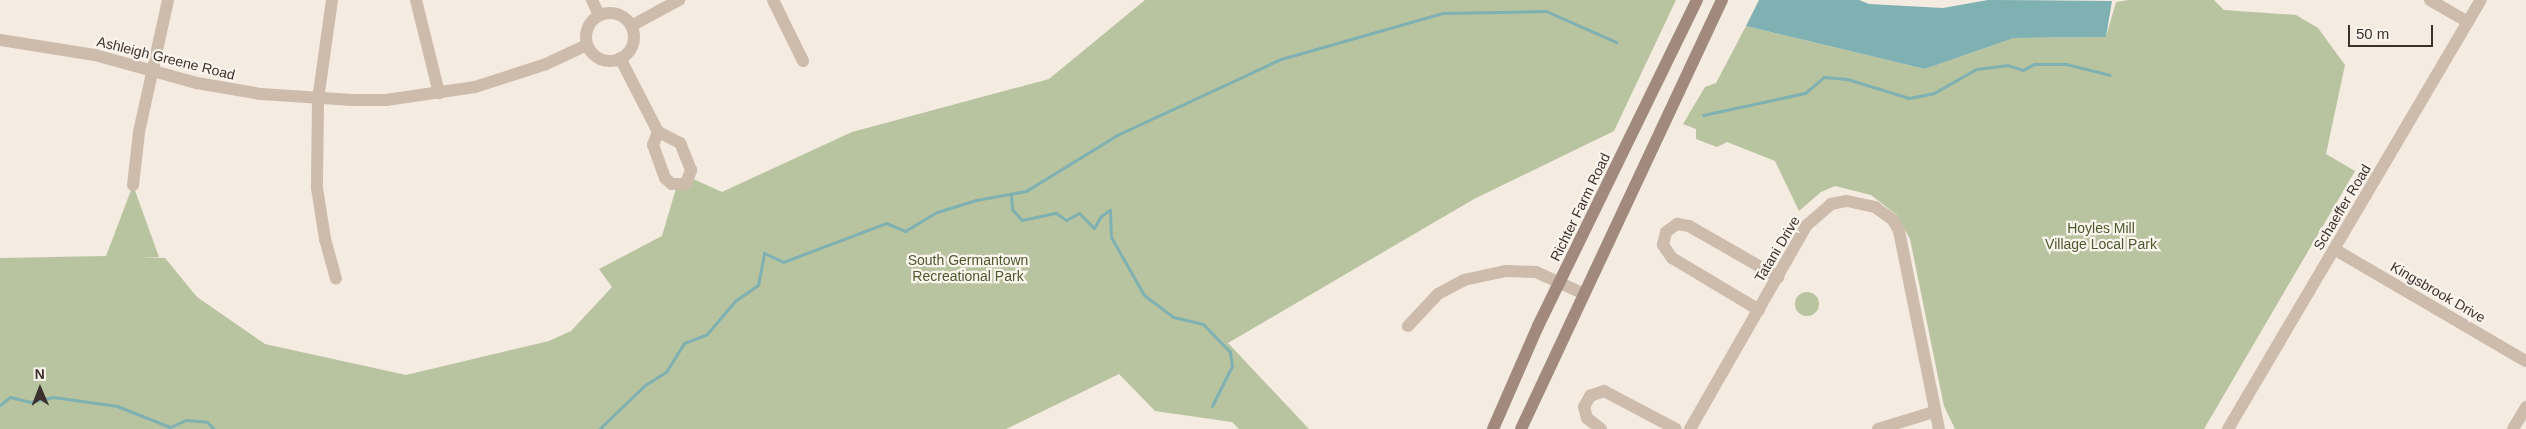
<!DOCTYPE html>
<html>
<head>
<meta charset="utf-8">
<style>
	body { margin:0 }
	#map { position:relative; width:2526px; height:429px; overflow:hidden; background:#f4ebe1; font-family:Helvetica,sans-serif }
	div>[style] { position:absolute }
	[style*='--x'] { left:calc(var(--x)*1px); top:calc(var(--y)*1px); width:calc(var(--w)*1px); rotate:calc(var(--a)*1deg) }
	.green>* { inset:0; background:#b8c4a0 }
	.round { border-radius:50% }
	.water>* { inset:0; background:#7fb0b2 }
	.stream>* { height:3px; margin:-1.5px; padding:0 1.5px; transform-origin:1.5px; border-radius:1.5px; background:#7fb0b2 }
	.minor>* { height:12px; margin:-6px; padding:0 6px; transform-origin:6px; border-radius:6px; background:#cdbbac }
	.minor>.ring { margin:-6px; padding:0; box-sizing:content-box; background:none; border:12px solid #cdbbac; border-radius:50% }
	.tertiary>* { height:12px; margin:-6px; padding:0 6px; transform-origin:6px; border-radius:6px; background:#cdbbac }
	.secondary>* { height:12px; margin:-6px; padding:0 6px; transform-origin:6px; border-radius:6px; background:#a18a7d }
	span { translate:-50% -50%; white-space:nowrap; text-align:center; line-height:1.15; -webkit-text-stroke:4.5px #fbf5ee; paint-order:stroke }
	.street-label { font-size:14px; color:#3b302b }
	.park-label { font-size:14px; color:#4a5a2e }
	.north { position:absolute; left:15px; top:364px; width:50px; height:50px; -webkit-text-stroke:4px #fbf5ee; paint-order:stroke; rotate:359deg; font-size:14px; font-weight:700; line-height:20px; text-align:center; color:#3b302b }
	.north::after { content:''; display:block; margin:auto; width:18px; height:22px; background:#3b302b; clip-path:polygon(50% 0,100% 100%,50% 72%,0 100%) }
	.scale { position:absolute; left:2348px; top:25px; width:85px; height:22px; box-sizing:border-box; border:2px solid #3b302b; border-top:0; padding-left:6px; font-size:15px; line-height:18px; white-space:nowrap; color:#3b302b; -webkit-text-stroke:4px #fbf5ee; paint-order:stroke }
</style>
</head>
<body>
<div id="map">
	<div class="green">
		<i style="clip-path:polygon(1145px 0,1676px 0,1614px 131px,1474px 199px,1228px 343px,1309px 429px,1239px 429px,1232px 422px,1155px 411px,1119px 374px,1006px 429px,0 429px,0 258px,106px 256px,133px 185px,159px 257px,140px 257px,165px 258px,197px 297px,265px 344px,406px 375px,549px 341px,571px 331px,612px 287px,599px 269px,662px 236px,677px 185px,691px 178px,722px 192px,852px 132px,1049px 79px)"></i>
		<i style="clip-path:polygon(2129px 0,2214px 0,2224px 10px,2296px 15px,2318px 28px,2345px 65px,2326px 154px,2355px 171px,2204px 429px,1955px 429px,1944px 406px,1910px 239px,1897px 215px,1871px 195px,1835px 186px,1821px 192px,1799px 211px,1775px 161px,1727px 142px,1717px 147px,1696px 139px,1696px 129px,1683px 124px,1705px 87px,1716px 83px,1746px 26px,1925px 69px,2014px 38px,2106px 37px,2116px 2px)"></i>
		<i class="round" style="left:1795px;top:292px;width:24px;height:24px"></i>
	</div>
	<div class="water">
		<i style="clip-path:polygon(1759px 0,1859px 0,1869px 4px,1943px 8px,1988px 0,2112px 1px,2106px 37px,2014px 38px,1925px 69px,1746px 26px)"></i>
	</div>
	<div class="stream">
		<i style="--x:1703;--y:115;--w:104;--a:-12.2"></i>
		<i style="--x:1805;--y:93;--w:25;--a:-40"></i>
		<i style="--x:1824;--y:77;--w:23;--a:5"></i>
		<i style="--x:1847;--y:79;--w:65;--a:17"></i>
		<i style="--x:1909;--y:98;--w:25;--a:-11"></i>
		<i style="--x:1934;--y:93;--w:48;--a:-29.7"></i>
		<i style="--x:1976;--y:69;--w:31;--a:-7"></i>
		<i style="--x:2007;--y:65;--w:17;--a:17"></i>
		<i style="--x:2023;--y:70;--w:13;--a:-29"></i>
		<i style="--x:2034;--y:64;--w:32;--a:0"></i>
		<i style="--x:2066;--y:64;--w:45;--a:14"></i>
		<i style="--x:1011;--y:194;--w:15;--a:86"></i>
		<i style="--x:1012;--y:209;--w:15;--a:48"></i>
		<i style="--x:1022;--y:220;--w:35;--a:-12"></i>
		<i style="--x:1056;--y:213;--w:12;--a:35"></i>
		<i style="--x:1066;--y:220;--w:15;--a:-28"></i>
		<i style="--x:1079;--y:213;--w:21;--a:45"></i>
		<i style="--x:1094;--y:228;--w:14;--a:-60"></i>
		<i style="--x:1101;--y:216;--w:11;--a:-34"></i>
		<i style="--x:1110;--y:210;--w:27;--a:88"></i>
		<i style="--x:1111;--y:237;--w:67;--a:60.4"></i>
		<i style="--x:1144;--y:295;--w:36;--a:37"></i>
		<i style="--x:1173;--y:317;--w:31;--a:13"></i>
		<i style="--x:1203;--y:324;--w:39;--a:46"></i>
		<i style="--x:1230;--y:352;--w:14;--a:82"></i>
		<i style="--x:1232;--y:366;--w:45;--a:116.6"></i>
		<i style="--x:0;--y:405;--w:13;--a:-39"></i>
		<i style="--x:10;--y:397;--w:21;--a:14"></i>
		<i style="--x:30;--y:402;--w:24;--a:-12"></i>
		<i style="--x:53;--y:397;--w:65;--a:8"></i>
		<i style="--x:117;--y:406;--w:57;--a:21.6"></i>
		<i style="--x:170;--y:427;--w:17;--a:-24"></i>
		<i style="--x:186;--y:420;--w:21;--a:5"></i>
		<i style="--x:207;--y:422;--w:10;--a:45"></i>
		<i style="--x:599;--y:429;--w:64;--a:-43.7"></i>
		<i style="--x:645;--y:385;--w:25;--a:-32"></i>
		<i style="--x:666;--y:372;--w:34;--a:-58"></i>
		<i style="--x:684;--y:343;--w:25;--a:-21"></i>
		<i style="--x:707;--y:334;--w:43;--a:-49.7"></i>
		<i style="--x:735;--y:301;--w:28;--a:-35"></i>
		<i style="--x:758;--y:285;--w:33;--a:-79"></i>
		<i style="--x:764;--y:253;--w:21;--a:25"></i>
		<i style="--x:783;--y:262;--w:110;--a:-20.7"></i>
		<i style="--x:886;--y:223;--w:21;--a:23"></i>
		<i style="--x:905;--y:231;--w:37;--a:-31"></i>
		<i style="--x:937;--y:212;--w:41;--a:-17.1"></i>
		<i style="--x:976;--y:200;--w:51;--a:-10.2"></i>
		<i style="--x:1026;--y:191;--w:107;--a:-31.6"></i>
		<i style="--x:1117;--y:135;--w:181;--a:-24.9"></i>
		<i style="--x:1281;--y:59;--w:168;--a:-15.9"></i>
		<i style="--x:1443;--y:13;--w:103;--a:-1.1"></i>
		<i style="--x:1546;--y:11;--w:77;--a:23.9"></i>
	</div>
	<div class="minor">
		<i style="--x:332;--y:0;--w:101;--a:98"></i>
		<i style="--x:318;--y:100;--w:88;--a:90.7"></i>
		<i style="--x:317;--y:188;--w:52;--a:81.1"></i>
		<i style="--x:325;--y:239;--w:41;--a:74.6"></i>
		<i style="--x:416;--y:0;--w:96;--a:76.1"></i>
		<i style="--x:592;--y:0;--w:17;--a:65"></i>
		<i style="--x:773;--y:0;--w:68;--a:63.8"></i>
		<i style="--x:2430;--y:0;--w:44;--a:30.1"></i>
		<i class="ring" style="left:586px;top:13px;width:36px;height:36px"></i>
		<i style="--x:631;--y:26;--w:55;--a:-28.4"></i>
		<i style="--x:0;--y:40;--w:96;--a:9"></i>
		<i style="--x:95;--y:55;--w:106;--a:15.4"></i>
		<i style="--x:197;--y:83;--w:65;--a:9.8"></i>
		<i style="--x:261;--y:94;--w:92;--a:3.7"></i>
		<i style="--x:353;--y:100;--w:33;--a:0"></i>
		<i style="--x:386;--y:100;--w:90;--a:-8.3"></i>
		<i style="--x:475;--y:87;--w:75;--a:-17.9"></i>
		<i style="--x:546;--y:64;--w:45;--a:-24.9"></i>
		<i style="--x:620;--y:58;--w:83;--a:62.8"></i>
		<i style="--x:658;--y:132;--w:14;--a:111"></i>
		<i style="--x:653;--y:145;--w:35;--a:70"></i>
		<i style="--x:665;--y:178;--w:9;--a:41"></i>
		<i style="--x:672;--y:184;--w:14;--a:0"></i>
		<i style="--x:686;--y:184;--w:15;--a:-70"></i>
		<i style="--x:691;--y:170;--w:29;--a:-112"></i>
		<i style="--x:680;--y:143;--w:25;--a:-153"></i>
		<i style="--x:133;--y:185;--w:53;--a:-83.5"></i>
		<i style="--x:139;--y:132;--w:135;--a:-77.6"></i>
		<i style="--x:2334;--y:249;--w:222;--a:30.3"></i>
		<i style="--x:1759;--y:310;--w:101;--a:-149.1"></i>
		<i style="--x:1672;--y:258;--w:16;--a:-125"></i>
		<i style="--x:1663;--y:245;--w:13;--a:-77"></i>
		<i style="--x:1666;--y:232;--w:14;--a:-36"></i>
		<i style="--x:1677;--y:224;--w:12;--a:9"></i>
		<i style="--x:1689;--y:226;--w:103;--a:29.8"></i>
		<i style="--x:1408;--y:326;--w:44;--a:-46.8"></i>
		<i style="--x:1438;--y:294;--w:30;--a:-28"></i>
		<i style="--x:1464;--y:280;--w:43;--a:-12.1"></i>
		<i style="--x:1506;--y:271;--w:30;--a:2"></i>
		<i style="--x:1536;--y:272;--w:51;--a:24.5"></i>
		<i style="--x:1601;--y:429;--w:18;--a:-142"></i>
		<i style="--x:1587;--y:418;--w:11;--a:-105"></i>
		<i style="--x:1584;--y:407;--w:13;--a:-61"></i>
		<i style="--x:1590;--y:396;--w:15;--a:-20"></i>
		<i style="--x:1604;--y:391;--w:81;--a:27.8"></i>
		<i style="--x:1690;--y:429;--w:235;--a:-60.2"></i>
		<i style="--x:1807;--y:225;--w:32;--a:-41"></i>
		<i style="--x:1831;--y:204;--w:16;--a:-11"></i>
		<i style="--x:1847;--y:201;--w:29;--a:12"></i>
		<i style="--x:1875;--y:207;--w:22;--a:36"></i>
		<i style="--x:1893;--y:220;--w:13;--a:61"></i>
		<i style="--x:1899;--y:231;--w:202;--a:78.6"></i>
		<i style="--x:1878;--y:429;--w:59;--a:-16.9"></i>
		<i style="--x:2513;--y:429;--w:26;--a:-59"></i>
	</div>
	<div class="tertiary">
		<i style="--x:2228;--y:429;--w:498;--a:-59.5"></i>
	</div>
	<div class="secondary">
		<i style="--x:1493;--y:429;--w:112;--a:-66.4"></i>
		<i style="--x:1538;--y:326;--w:363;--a:-64"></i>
		<i style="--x:1521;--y:429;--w:474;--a:-64.9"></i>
	</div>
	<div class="street-label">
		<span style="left:166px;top:58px;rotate:14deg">Ashleigh Greene Road</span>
		<span style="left:1580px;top:207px;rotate:-64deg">Richter Farm Road</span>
		<span style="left:2342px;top:207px;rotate:-59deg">Schaeffer Road</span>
		<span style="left:1777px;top:249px;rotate:-59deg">Tatani Drive</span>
		<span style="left:2438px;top:292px;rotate:30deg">Kingsbrook Drive</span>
	</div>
	<div class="park-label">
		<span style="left:2101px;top:236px">Hoyles Mill<br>Village Local Park</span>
		<span style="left:968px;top:268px">South Germantown<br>Recreational Park</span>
	</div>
	<div class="north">N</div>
	<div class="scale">50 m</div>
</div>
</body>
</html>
